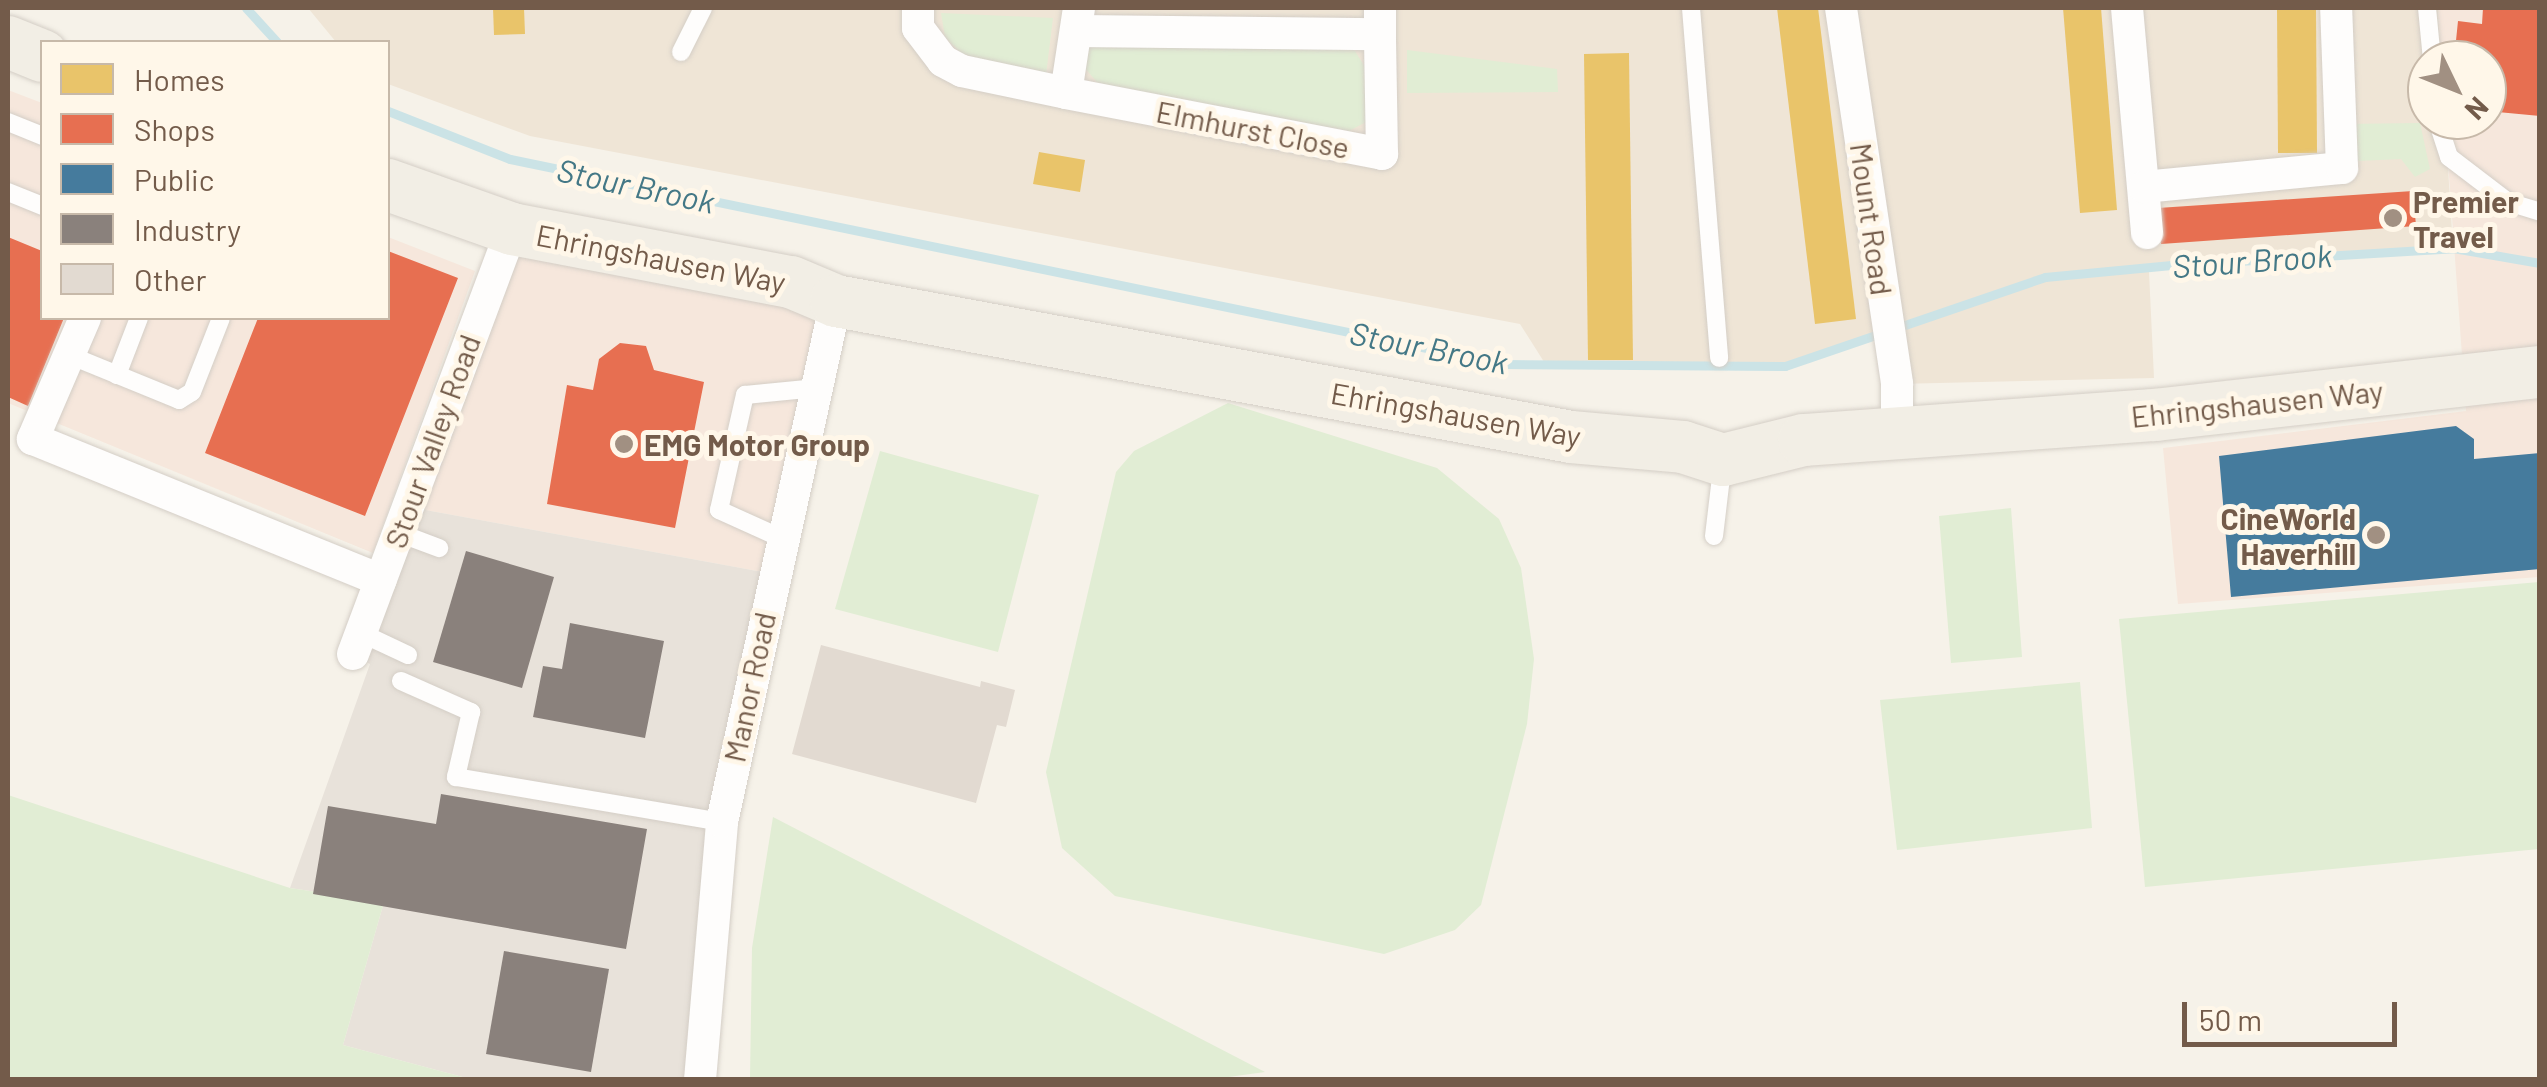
<!DOCTYPE html>
<html>
<head>
<meta charset="utf-8">
<style>
	body { margin:0 }
	#map { position:relative; width:2547px; height:1087px; overflow:hidden; background:#f6f2e9; font-family:Barlow,sans-serif }
	div>[style] { position:absolute }
	[style*='--x'] { left:calc(var(--x)*1px); top:calc(var(--y)*1px); width:calc(var(--w)*1px); rotate:calc(var(--a)*1deg) }
	.residential>* { inset:0; background:#efe5d6 }
	.commercial>* { inset:0; background:#f6e7dc }
	.industrial>* { inset:0; background:#e8e2da }
	.green>* { inset:0; background:#e1edd4 }
	.homes>* { inset:0; background:#e9c46a }
	.shops>* { inset:0; background:#e76f51 }
	.public>* { inset:0; background:#457b9d }
	.industry>* { inset:0; background:#8a817c }
	.stream>* { height:9px; margin:-4.5px; padding:0 4.5px; transform-origin:4.5px; border-radius:4.5px; background:#cbe3e6 }
	.building>* { inset:0; background:#e2dad1 }
	.roads { filter:drop-shadow(0 0 2px #d4cec6) drop-shadow(0 0 2px #d4cec6) }
	.service>* { height:18px; margin:-9px; padding:0 9px; transform-origin:9px; border-radius:9px; background:#fefdfc }
	.minor>* { height:32px; margin:-16px; padding:0 16px; transform-origin:16px; border-radius:16px; background:#fefdfc }
	.primary>* { height:52px; margin:-26px; padding:0 26px; transform-origin:26px; border-radius:26px; background:#f2eee5 }
	.dots>* { width:28px; height:28px; translate:-50% -50%; box-sizing:border-box; border:5px solid #fff7e9; border-radius:50% }
	span { translate:-50% -50%; white-space:nowrap; text-align:center; line-height:1.15; -webkit-text-stroke:10px #fff7e9; paint-order:stroke }
	.street-label { font-size:30px; color:#735b4a }
	.poi-label { font-size:30px; color:#735b4a; font-weight:700 }
	.left { translate:0 -50%; text-align:left }
	.right { translate:-100% -50%; text-align:right }
	.water-label { font-size:32px; color:#447886; font-style:italic }
	.frame { position:absolute; inset:0; border:10px solid #735b4a; pointer-events:none }
	.legend { position:absolute; left:40px; top:40px; width:350px; height:280px; box-sizing:border-box; background:#fff7e9; border:2px solid #c7b9a9; margin:0; padding:12px 18px; list-style:none; font-size:30px; color:#735b4a }
	.legend li { display:flex; align-items:center; gap:20px; height:50px }
	.legend b { width:50px; border:2px solid #c7b9a9 }
	.north { position:absolute; left:2407px; top:40px; width:100px; height:100px; box-sizing:border-box; background:#fff7e9; border:2px solid #c7b9a9; border-radius:50%; rotate:133deg; font-size:28px; font-weight:700; line-height:40px; text-align:center; color:#735b4a }
	.north::after { content:''; display:block; margin:auto; width:35px; height:45px; background:#a19082; clip-path:polygon(50% 0,100% 100%,50% 72%,0 100%) }
	.scale { position:absolute; left:2182px; top:1002px; width:215px; height:45px; box-sizing:border-box; border:5px solid #735b4a; border-top:0; padding-left:12px; font-size:30px; line-height:35px; white-space:nowrap; color:#735b4a; -webkit-text-stroke:8px #fff7e9; paint-order:stroke }
</style>
</head>
<body>
<div id="map">
	<div class="residential">
		<i style="clip-path:polygon(308px 8px,2438px 8px,2441px 60px,2427px 60px,2427px 120px,2445px 120px,2453px 248px,2171px 265px,2149px 272px,2154px 378px,1897px 384px,1888px 331px,1785px 366px,1546px 365px,1520px 324px,530px 136px,388px 84px,388px 42px,336px 42px)"></i>
	</div>
	<div class="commercial">
		<i style="clip-path:polygon(2438px 8px,2539px 8px,2539px 577px,2178px 604px,2163px 448px,2466px 411px,2445px 120px,2487px 120px,2487px 60px,2441px 60px)"></i>
		<i style="clip-path:polygon(8px 90px,42px 103px,42px 318px,388px 318px,388px 237px,475px 271px,373px 553px,8px 403px)"></i>
		<i style="clip-path:polygon(512px 229px,836px 301px,773px 574px,409px 507px)"></i>
	</div>
	<div class="industrial">
		<i style="clip-path:polygon(409px 507px,773px 574px,685px 1079px,470px 1079px,343px 1045px,384px 902px,290px 888px,370px 664px,353px 654px)"></i>
	</div>
	<div class="green">
		<i style="clip-path:polygon(941px 13px,1053px 18px,1046px 75px,969px 61px,945px 37px)"></i>
		<i style="clip-path:polygon(1091px 44px,1351px 45px,1369px 73px,1366px 122px,1349px 131px,1102px 88px,1084px 67px,1082px 55px)"></i>
		<i style="clip-path:polygon(1407px 50px,1557px 69px,1558px 92px,1407px 93px)"></i>
		<i style="clip-path:polygon(2420px 123px,2430px 169px,2415px 177px,2401px 159px,2358px 161px,2351px 154px,2345px 124px)"></i>
		<i style="clip-path:polygon(1228px 403px,1437px 468px,1499px 519px,1521px 568px,1534px 659px,1527px 724px,1481px 905px,1455px 930px,1384px 954px,1115px 896px,1062px 848px,1046px 772px,1116px 472px,1134px 451px)"></i>
		<i style="clip-path:polygon(880px 451px,1039px 495px,998px 652px,835px 609px)"></i>
		<i style="clip-path:polygon(2011px 508px,2022px 657px,1951px 663px,1939px 516px)"></i>
		<i style="clip-path:polygon(2539px 582px,2539px 849px,2145px 887px,2119px 619px)"></i>
		<i style="clip-path:polygon(2080px 682px,2092px 828px,1897px 850px,1880px 700px)"></i>
		<i style="clip-path:polygon(8px 795px,290px 888px,384px 902px,343px 1045px,470px 1079px,8px 1080px)"></i>
		<i style="clip-path:polygon(773px 817px,1265px 1072px,1207px 1080px,750px 1079px,752px 948px)"></i>
	</div>
	<div class="homes">
		<i style="clip-path:polygon(493px 8px,524px 8px,525px 34px,494px 35px)"></i>
		<i style="clip-path:polygon(1777px 8px,1818px 8px,1856px 319px,1815px 324px)"></i>
		<i style="clip-path:polygon(2063px 8px,2101px 8px,2117px 210px,2080px 213px)"></i>
		<i style="clip-path:polygon(2277px 8px,2316px 8px,2317px 153px,2278px 153px)"></i>
		<i style="clip-path:polygon(1629px 53px,1633px 360px,1588px 360px,1584px 54px)"></i>
		<i style="clip-path:polygon(1039px 152px,1085px 160px,1080px 192px,1033px 184px)"></i>
	</div>
	<div class="shops">
		<i style="clip-path:polygon(2483px 8px,2540px 8px,2540px 116px,2487px 111px,2487px 60px,2454px 60px,2458px 21px,2482px 24px)"></i>
		<i style="clip-path:polygon(2413px 191px,2416px 226px,2161px 244px,2158px 208px)"></i>
		<i style="clip-path:polygon(8px 237px,42px 251px,42px 318px,64px 318px,28px 406px,8px 397px)"></i>
		<i style="clip-path:polygon(388px 251px,458px 278px,365px 516px,205px 453px,258px 318px,388px 318px)"></i>
		<i style="clip-path:polygon(620px 343px,646px 346px,654px 370px,704px 382px,675px 528px,547px 504px,567px 385px,593px 390px,599px 359px)"></i>
	</div>
	<div class="public">
		<i style="clip-path:polygon(2456px 426px,2474px 439px,2474px 459px,2540px 453px,2540px 569px,2231px 597px,2219px 456px)"></i>
	</div>
	<div class="industry">
		<i style="clip-path:polygon(466px 551px,554px 577px,522px 688px,433px 662px)"></i>
		<i style="clip-path:polygon(570px 623px,664px 641px,645px 738px,533px 717px,543px 666px,562px 669px)"></i>
		<i style="clip-path:polygon(441px 794px,647px 829px,626px 949px,313px 894px,328px 806px,436px 824px)"></i>
		<i style="clip-path:polygon(504px 951px,609px 969px,591px 1072px,486px 1054px)"></i>
	</div>
	<div class="stream">
		<i style="--x:246;--y:8;--w:46;--a:47.6"></i>
		<i style="--x:388;--y:111;--w:131;--a:21.5"></i>
		<i style="--x:510;--y:159;--w:1014;--a:11.66"></i>
		<i style="--x:1503;--y:364;--w:282;--a:0.4"></i>
		<i style="--x:1785;--y:366;--w:275;--a:-18.9"></i>
		<i style="--x:2045;--y:277;--w:127;--a:-5.4"></i>
		<i style="--x:2171;--y:265;--w:283;--a:-3.4"></i>
		<i style="--x:2453;--y:248;--w:88;--a:9.8"></i>
	</div>
	<div class="building">
		<i style="clip-path:polygon(821px 645px,980px 687px,981px 681px,1015px 690px,1006px 727px,997px 725px,976px 803px,792px 754px)"></i>
	</div>
	<div class="roads">
		<div class="service">
			<i style="--x:1691;--y:8;--w:351;--a:85.4"></i>
			<i style="--x:2427;--y:8;--w:52;--a:84.5"></i>
			<i style="--x:681;--y:52;--w:49;--a:-63.4"></i>
			<i style="--x:2437;--y:120;--w:39;--a:72"></i>
			<i style="--x:2449;--y:157;--w:74;--a:37.3"></i>
			<i style="--x:2508;--y:202;--w:34;--a:17"></i>
			<i style="--x:8;--y:122;--w:37;--a:22"></i>
			<i style="--x:8;--y:192;--w:37;--a:22"></i>
			<i style="--x:69;--y:355;--w:119;--a:22.2"></i>
			<i style="--x:179;--y:400;--w:15;--a:-32"></i>
			<i style="--x:192;--y:392;--w:79;--a:-68.6"></i>
			<i style="--x:117;--y:375;--w:61;--a:-68.9"></i>
			<i style="--x:399;--y:533;--w:43;--a:20.6"></i>
			<i style="--x:1714;--y:536;--w:76;--a:-83.2"></i>
			<i style="--x:781;--y:538;--w:68;--a:-155.7"></i>
			<i style="--x:719;--y:510;--w:118;--a:-77.3"></i>
			<i style="--x:745;--y:395;--w:72;--a:-5.6"></i>
			<i style="--x:361;--y:633;--w:52;--a:25.1"></i>
			<i style="--x:401;--y:681;--w:77;--a:23.9"></i>
			<i style="--x:471;--y:712;--w:67;--a:103"></i>
			<i style="--x:456;--y:777;--w:270;--a:9.6"></i>
		</div>
		<div class="minor">
			<i style="--x:918;--y:8;--w:20;--a:90"></i>
			<i style="--x:918;--y:28;--w:41;--a:52.9"></i>
			<i style="--x:943;--y:61;--w:21;--a:28"></i>
			<i style="--x:962;--y:71;--w:106;--a:11.9"></i>
			<i style="--x:1066;--y:93;--w:86;--a:-81.3"></i>
			<i style="--x:1841;--y:8;--w:380;--a:81.5"></i>
			<i style="--x:1897;--y:384;--w:47;--a:90"></i>
			<i style="--x:2127;--y:8;--w:226;--a:84.9"></i>
			<i style="--x:1078;--y:31;--w:302;--a:0.6"></i>
			<i style="--x:1380;--y:34;--w:26;--a:-90"></i>
			<i style="--x:1066;--y:93;--w:322;--a:10.9"></i>
			<i style="--x:1382;--y:154;--w:120;--a:-91"></i>
			<i style="--x:2144;--y:187;--w:199;--a:-5.5"></i>
			<i style="--x:2342;--y:168;--w:160;--a:-92.1"></i>
			<i style="--x:85;--y:318;--w:132;--a:113.3"></i>
			<i style="--x:33;--y:439;--w:375;--a:22.1"></i>
			<i style="--x:353;--y:654;--w:454;--a:-69.5"></i>
			<i style="--x:700;--y:1080;--w:259;--a:-85.1"></i>
			<i style="--x:722;--y:822;--w:533;--a:-77.66"></i>
		</div>
		<div class="primary">
			<i style="--x:8;--y:42;--w:37;--a:22"></i>
			<i style="--x:388;--y:185;--w:132;--a:19.5"></i>
			<i style="--x:512;--y:229;--w:284;--a:10.8"></i>
			<i style="--x:791;--y:282;--w:49;--a:22.9"></i>
			<i style="--x:836;--y:301;--w:747;--a:10.48"></i>
			<i style="--x:1571;--y:437;--w:112;--a:5.1"></i>
			<i style="--x:1683;--y:447;--w:42;--a:18"></i>
			<i style="--x:1723;--y:460;--w:83;--a:-13.9"></i>
			<i style="--x:1804;--y:440;--w:352;--a:-4.1"></i>
			<i style="--x:2155;--y:415;--w:387;--a:-6.4"></i>
		</div>
	</div>
	<div class="dots">
		<i style="left:2393px;top:218px;background:#a19082"></i>
		<i style="left:624px;top:444px;background:#a19082"></i>
		<i style="left:2376px;top:535px;background:#a19082"></i>
	</div>
	<div class="street-label">
		<span style="left:1253px;top:129px;rotate:11deg">Elmhurst Close</span>
		<span style="left:1872px;top:219px;rotate:82deg">Mount Road</span>
		<span style="left:661px;top:258px;rotate:11deg">Ehringshausen Way</span>
		<span style="left:2257px;top:403px;rotate:-6deg">Ehringshausen Way</span>
		<span style="left:1456px;top:414px;rotate:10deg">Ehringshausen Way</span>
		<span style="left:432px;top:441px;rotate:-70deg">Stour Valley Road</span>
		<span style="left:749px;top:687px;rotate:-78deg">Manor Road</span>
	</div>
	<div class="poi-label">
		<span class="left" style="left:2413px;top:218px">Premier<br>Travel</span>
		<span class="left" style="left:644px;top:444px">EMG Motor Group</span>
		<span class="right" style="left:2356px;top:535px">CineWorld<br>Haverhill</span>
	</div>
	<div class="water-label">
		<span style="left:636px;top:185px;rotate:12deg">Stour Brook</span>
		<span style="left:2252px;top:260px;rotate:-4deg">Stour Brook</span>
		<span style="left:1429px;top:347px;rotate:11deg">Stour Brook</span>
	</div>
	<div class="frame"></div>
	<ul class="legend">
	<li><b style="height:28px;background:#e9c46a"></b>Homes</li>
	<li><b style="height:28px;background:#e76f51"></b>Shops</li>
	<li><b style="height:28px;background:#457b9d"></b>Public</li>
	<li><b style="height:28px;background:#8a817c"></b>Industry</li>
	<li><b style="height:28px;background:#e2dad1"></b>Other</li>
	</ul>
	<div class="north">N</div>
	<div class="scale">50 m</div>
</div>
</body>
</html>
